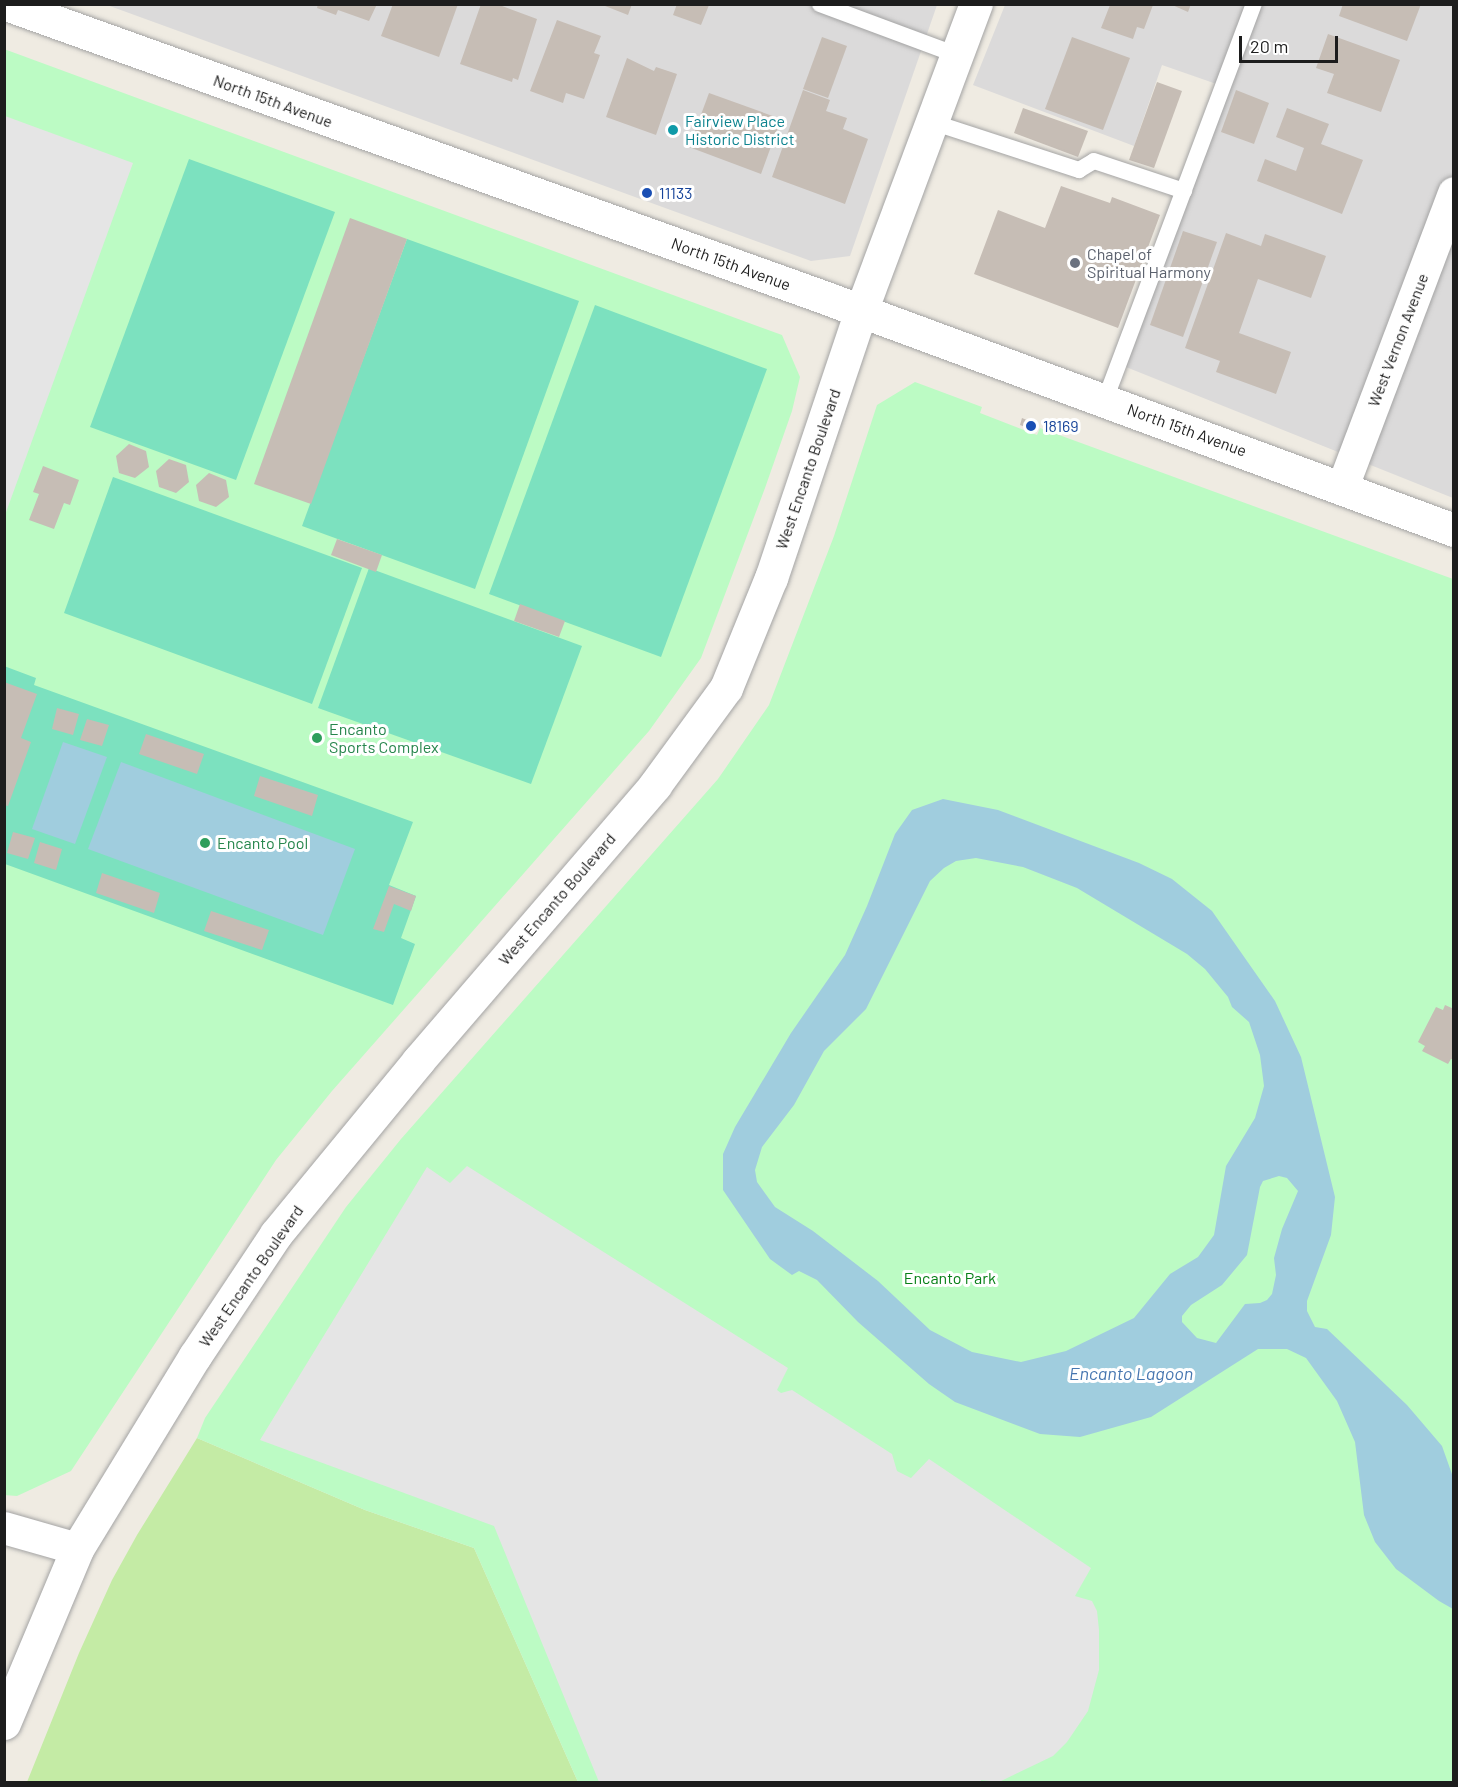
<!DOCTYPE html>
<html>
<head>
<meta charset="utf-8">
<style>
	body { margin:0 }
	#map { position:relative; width:1458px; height:1787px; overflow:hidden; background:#efebe2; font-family:Barlow,sans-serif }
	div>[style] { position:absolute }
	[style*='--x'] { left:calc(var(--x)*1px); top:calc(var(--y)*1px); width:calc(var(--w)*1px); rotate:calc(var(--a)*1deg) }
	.residential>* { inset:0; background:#dbdada }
	.grass>* { inset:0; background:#c4eba5 }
	.park>* { inset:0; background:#bcfbc4 }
	.pitch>* { inset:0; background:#7ce1bf }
	.parking>* { inset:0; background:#e5e5e5 }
	.water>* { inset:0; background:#a0cdde }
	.building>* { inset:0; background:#c6bdb5 }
	.roads { filter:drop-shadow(0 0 2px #a4a4a4) drop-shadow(0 0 2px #a4a4a4) }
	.service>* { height:16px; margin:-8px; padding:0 8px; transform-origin:8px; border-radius:8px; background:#fff }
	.minor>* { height:32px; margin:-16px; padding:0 16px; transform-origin:16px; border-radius:16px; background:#fff }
	.tertiary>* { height:33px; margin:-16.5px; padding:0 16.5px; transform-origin:16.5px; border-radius:16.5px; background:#fff }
	.dots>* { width:16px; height:16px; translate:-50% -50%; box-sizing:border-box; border:3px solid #fff; border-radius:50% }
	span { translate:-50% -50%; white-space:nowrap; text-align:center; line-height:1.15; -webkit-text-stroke:6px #fff; paint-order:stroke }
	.street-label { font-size:16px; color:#1d1d1d }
	.culture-label { font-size:16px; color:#0d838f }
	.left { translate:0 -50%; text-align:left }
	.transit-label { font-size:16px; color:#164399 }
	.worship-label { font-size:16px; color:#5b616d }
	.leisure-label { font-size:16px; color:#27864d }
	.park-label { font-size:16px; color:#077f17 }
	.water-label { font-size:18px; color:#4676b0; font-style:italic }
	.frame { position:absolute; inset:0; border:6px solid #1d1d1d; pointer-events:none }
	.scale { position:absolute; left:1239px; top:36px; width:99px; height:27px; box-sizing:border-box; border:3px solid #1d1d1d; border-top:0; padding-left:8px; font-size:18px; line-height:21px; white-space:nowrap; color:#1d1d1d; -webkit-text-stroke:4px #fff; paint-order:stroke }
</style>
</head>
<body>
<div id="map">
	<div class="residential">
		<i style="clip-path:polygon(107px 5px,937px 5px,850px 256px,811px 261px)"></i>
		<i style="clip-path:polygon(1005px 5px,1453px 5px,1453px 498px,1126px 367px,1228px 88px,1162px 65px,1134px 146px,973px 85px)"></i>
	</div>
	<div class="grass">
		<i style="clip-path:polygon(197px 1438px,365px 1510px,474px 1548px,578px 1782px,27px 1782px,79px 1653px,112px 1580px,137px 1535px)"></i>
	</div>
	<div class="park">
		<i style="clip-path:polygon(4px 49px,782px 335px,800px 377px,792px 411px,765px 488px,701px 658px,649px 731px,332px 1091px,276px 1160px,71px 1471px,17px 1496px,4px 1495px)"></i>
		<i style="clip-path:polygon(915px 382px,982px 407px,980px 413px,1037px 435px,1040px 428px,1453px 579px,1453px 1782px,578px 1782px,474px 1548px,365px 1510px,197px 1438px,205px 1418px,346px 1207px,401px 1139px,718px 779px,769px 705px,834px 536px,877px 405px)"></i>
	</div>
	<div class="pitch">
		<i style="clip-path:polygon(189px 159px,335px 212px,236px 480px,90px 427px)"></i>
		<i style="clip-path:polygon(407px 239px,579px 301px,475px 589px,302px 526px)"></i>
		<i style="clip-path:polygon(595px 305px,767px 369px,661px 657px,489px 594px)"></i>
		<i style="clip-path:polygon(113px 477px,362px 568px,312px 704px,64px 613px)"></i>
		<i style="clip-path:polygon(369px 568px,582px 646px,531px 784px,318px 708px)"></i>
		<i style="clip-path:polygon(4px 666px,36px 678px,34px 685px,413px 822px,389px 885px,416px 896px,401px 938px,415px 944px,393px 1005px,5px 864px)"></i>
	</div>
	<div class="parking">
		<i style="clip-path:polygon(5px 116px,133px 163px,5px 515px,4px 116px)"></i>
		<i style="clip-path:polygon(467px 1166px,788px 1368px,777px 1390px,781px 1393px,792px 1390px,892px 1454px,897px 1471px,911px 1478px,929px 1459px,1091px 1568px,1075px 1596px,1092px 1601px,1097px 1611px,1099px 1630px,1099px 1670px,1088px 1711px,1067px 1742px,1053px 1756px,999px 1782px,981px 1780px,981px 1782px,599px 1782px,494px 1526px,260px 1440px,427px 1167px,450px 1183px)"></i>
	</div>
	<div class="water">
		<i style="clip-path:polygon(63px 742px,107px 757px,75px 844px,32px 829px)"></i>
		<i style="clip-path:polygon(121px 762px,355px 849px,323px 935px,88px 849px)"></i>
		<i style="clip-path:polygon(evenodd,943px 799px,998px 810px,1139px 863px,1172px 879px,1212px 911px,1275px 1001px,1301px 1057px,1335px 1197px,1331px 1235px,1307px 1301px,1307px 1311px,1315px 1327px,1327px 1329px,1407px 1405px,1442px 1446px,1453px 1477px,1453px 1609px,1439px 1601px,1396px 1569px,1375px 1542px,1364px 1515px,1355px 1442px,1337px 1401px,1306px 1358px,1287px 1349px,1258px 1349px,1151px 1417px,1080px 1437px,1040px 1434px,955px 1402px,929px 1384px,858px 1322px,817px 1280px,799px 1271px,792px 1275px,770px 1259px,723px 1190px,723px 1154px,735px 1127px,791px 1033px,845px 955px,867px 906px,895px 834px,912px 810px,943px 799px,976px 858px,1023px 867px,1077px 888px,1187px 954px,1205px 969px,1228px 997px,1232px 1007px,1249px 1022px,1260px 1055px,1264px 1086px,1255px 1118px,1226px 1166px,1214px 1235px,1198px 1257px,1170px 1274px,1134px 1318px,1066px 1351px,1021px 1362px,972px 1352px,930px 1330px,878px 1281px,813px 1231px,775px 1207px,757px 1182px,755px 1170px,762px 1147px,794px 1105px,824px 1051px,866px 1009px,930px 881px,944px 868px,956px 861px,976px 858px,943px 799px,1279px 1176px,1287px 1178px,1298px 1191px,1282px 1229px,1274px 1258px,1276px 1275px,1272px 1294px,1267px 1300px,1260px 1303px,1245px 1304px,1216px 1343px,1197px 1338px,1182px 1322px,1182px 1316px,1191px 1305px,1222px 1285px,1247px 1255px,1260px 1187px,1263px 1181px,1279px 1176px)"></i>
	</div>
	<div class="building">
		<i style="clip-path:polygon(318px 4px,377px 4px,369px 21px,338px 10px,336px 15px,317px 8px)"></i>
		<i style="clip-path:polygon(393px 4px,458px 4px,439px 57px,381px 36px)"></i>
		<i style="clip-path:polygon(481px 4px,497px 4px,537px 19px,518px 80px,513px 78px,512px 82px,460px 64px)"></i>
		<i style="clip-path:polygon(600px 4px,632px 4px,628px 15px)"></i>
		<i style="clip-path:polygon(677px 4px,707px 4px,709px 5px,701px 25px,673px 15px)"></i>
		<i style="clip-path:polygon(1170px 4px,1191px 4px,1188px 12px)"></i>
		<i style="clip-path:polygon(1343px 4px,1421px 4px,1407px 41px,1339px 16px)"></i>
		<i style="clip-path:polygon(1110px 5px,1153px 5px,1144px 29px,1137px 27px,1133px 39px,1101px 28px)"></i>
		<i style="clip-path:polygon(557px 20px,601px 36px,594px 53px,600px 55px,584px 99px,566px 93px,563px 103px,530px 91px)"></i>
		<i style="clip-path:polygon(1328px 34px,1400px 60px,1381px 112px,1327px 93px,1334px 74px,1316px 68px)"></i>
		<i style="clip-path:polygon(822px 37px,847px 46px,828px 98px,803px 89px)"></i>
		<i style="clip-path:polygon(1072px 37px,1130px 58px,1103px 130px,1045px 109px)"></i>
		<i style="clip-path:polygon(627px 58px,654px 71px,656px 67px,677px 74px,656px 135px,606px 117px)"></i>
		<i style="clip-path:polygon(1157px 82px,1182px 91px,1154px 168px,1129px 160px)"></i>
		<i style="clip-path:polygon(803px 90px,830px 100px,826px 111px,847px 118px,843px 129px,868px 139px,845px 204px,772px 177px)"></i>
		<i style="clip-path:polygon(1236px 90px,1269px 103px,1254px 144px,1221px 132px)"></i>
		<i style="clip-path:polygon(709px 93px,781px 119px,761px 174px,689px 147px)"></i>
		<i style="clip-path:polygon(1023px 108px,1088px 131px,1078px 157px,1014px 133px)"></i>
		<i style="clip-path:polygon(1287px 108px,1329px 124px,1321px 144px,1363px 160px,1342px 214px,1257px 181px,1265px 159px,1296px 171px,1304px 148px,1276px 137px)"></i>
		<i style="clip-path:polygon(1061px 186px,1110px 203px,1112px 197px,1160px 215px,1118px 328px,974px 274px,998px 210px,1045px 228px)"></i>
		<i style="clip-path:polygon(350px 218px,407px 239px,311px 504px,254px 484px)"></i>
		<i style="clip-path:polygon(1183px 231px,1217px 242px,1183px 337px,1150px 325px)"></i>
		<i style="clip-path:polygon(1226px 233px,1261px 246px,1265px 234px,1326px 256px,1311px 298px,1258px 279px,1239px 333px,1291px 352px,1276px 394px,1216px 372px,1220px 361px,1185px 348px)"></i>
		<i style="clip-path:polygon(1022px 418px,1038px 425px,1036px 431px,1020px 425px)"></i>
		<i style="clip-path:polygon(129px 444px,146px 451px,149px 467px,135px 478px,119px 473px,116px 456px)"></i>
		<i style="clip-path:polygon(169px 459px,186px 465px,189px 482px,176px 493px,159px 487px,156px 471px)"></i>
		<i style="clip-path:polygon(43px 466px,79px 480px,70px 505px,64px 503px,54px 529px,29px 520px,39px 494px,33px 492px)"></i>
		<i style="clip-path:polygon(209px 473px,226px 480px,229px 497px,216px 507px,199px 501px,196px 485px)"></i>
		<i style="clip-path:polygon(337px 539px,382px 555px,376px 572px,331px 555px)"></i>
		<i style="clip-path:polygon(520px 604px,565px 621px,559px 637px,514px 621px)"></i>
		<i style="clip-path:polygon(4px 682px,37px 694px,21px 738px,31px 742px,8px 806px,4px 805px)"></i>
		<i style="clip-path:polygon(57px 708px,79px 714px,73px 735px,52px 729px)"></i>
		<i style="clip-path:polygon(87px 719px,109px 725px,102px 746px,80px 740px)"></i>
		<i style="clip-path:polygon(146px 734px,204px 754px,197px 774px,139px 754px)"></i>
		<i style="clip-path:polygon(260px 776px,318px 795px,312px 816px,254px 796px)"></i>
		<i style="clip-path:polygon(13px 832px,35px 838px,28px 859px,7px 853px)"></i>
		<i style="clip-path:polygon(40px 842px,62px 849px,56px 870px,34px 863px)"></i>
		<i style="clip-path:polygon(102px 873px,160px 893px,154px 913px,96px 893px)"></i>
		<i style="clip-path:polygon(389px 886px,416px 896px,411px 911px,394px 904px,384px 932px,373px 929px)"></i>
		<i style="clip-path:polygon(211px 911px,269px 930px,262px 950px,204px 931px)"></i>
		<i style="clip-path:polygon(1445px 1005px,1454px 1009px,1454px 1060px,1451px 1059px,1448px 1064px,1422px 1051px,1425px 1046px,1418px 1042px,1436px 1007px,1443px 1010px)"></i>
	</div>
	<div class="roads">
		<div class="service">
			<i style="--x:820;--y:4;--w:146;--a:20.4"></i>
			<i style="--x:932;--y:122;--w:155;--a:18.1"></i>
			<i style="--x:1079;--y:170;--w:17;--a:-31"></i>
			<i style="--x:1094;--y:161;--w:95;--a:18.4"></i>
			<i style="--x:1105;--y:400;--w:423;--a:-69.4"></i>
		</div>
		<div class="minor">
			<i style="--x:1343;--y:487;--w:314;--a:-69.3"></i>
			<i style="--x:4;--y:1528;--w:76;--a:16"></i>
		</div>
		<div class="tertiary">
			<i style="--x:6;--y:4;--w:871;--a:19.72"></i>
			<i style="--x:826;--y:298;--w:669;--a:20.28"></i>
			<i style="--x:4;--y:1723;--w:189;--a:-67.2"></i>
			<i style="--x:77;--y:1549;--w:226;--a:-58.6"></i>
			<i style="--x:195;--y:1356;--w:146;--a:-56.4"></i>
			<i style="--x:276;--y:1234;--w:224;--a:-50.6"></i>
			<i style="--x:418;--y:1061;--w:364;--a:-49.3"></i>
			<i style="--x:655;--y:785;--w:120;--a:-53.8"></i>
			<i style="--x:726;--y:688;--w:119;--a:-67.8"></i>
			<i style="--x:771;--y:578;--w:282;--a:-71.4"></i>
			<i style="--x:861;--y:311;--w:328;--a:-69.5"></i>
		</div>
	</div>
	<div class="dots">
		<i style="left:673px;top:130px;background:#0f9aa8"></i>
		<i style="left:647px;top:193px;background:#1a4fb4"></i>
		<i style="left:1075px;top:263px;background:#6b7280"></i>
		<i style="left:1031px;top:426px;background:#1a4fb4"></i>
		<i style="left:317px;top:738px;background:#2e9e5b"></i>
		<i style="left:205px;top:843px;background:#2e9e5b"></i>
	</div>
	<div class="street-label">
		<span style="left:273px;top:101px;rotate:20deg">North 15th Avenue</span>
		<span style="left:731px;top:264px;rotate:20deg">North 15th Avenue</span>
		<span style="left:1398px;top:340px;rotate:-69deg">West Vernon Avenue</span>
		<span style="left:1187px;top:430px;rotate:20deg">North 15th Avenue</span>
		<span style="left:808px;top:469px;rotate:-71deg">West Encanto Boulevard</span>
		<span style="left:557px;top:899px;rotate:-49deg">West Encanto Boulevard</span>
		<span style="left:251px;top:1276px;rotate:-55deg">West Encanto Boulevard</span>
	</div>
	<div class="culture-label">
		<span class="left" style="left:685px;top:130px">Fairview Place<br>Historic District</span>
	</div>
	<div class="transit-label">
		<span class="left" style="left:659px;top:193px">11133</span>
		<span class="left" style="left:1043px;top:426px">18169</span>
	</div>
	<div class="worship-label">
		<span class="left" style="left:1087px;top:263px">Chapel of<br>Spiritual Harmony</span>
	</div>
	<div class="leisure-label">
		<span class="left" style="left:329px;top:738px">Encanto<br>Sports Complex</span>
		<span class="left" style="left:217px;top:843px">Encanto Pool</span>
	</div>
	<div class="park-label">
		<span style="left:950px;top:1278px">Encanto Park</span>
	</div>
	<div class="water-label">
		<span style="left:1131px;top:1373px">Encanto Lagoon</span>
	</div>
	<div class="frame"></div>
	<div class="scale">20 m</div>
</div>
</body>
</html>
